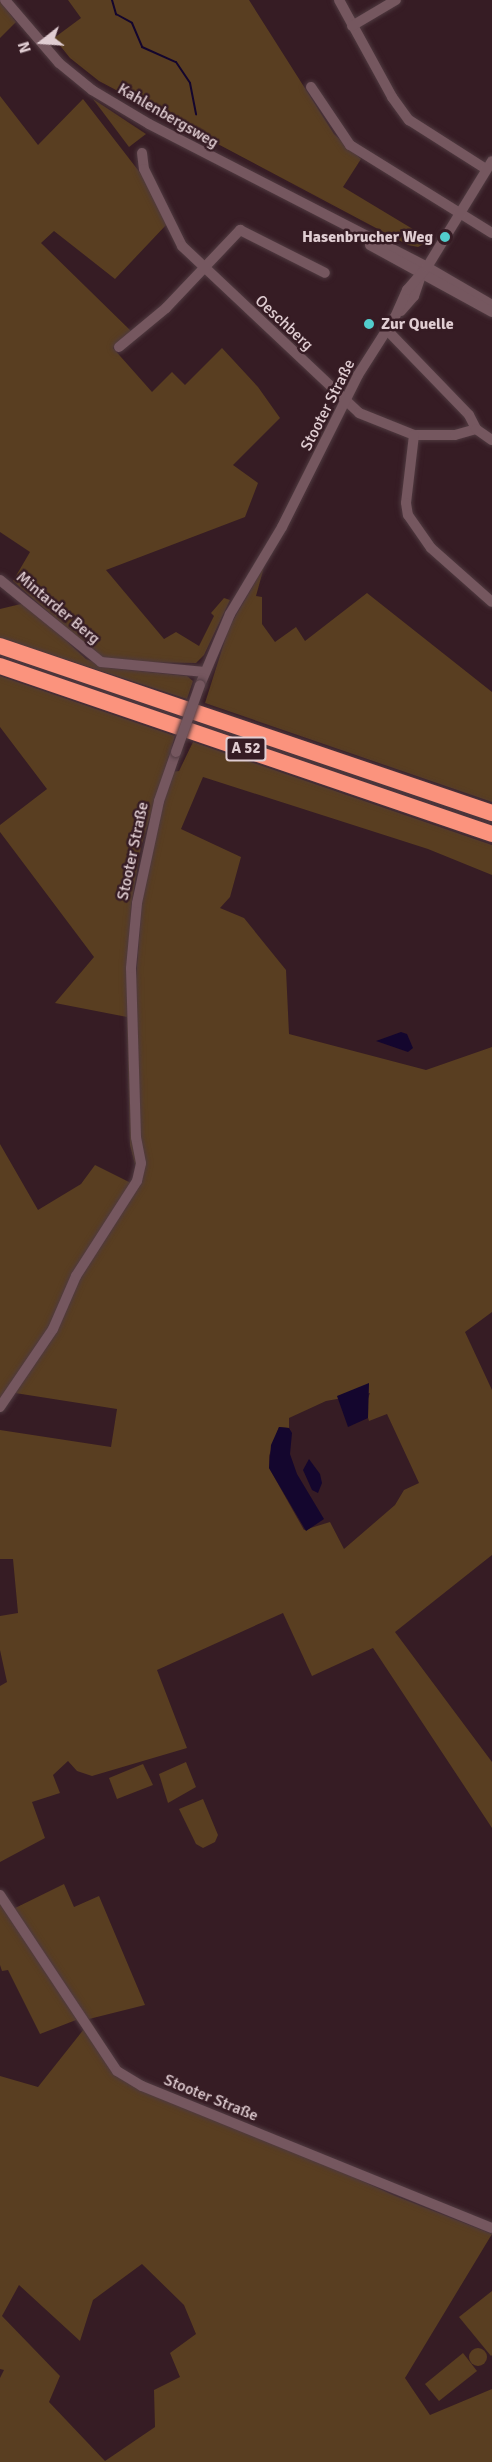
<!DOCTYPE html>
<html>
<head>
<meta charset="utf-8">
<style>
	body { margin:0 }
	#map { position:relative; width:492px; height:2462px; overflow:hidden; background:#361c24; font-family:Signika,sans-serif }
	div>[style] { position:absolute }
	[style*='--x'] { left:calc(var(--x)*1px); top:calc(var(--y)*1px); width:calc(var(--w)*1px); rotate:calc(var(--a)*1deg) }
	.green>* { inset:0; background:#593e21 }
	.round { border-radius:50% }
	.water>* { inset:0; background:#14062e }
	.stream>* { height:2px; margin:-1px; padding:0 1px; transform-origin:1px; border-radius:1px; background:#14062e }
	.roads { filter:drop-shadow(0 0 2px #4f3a40) drop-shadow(0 0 2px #4f3a40) }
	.minor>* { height:10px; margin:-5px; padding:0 5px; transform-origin:5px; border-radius:5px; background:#75575f }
	.highway>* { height:16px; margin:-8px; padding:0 8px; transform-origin:8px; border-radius:8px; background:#fb937d }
	.bridges { filter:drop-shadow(0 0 2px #4f3a40) drop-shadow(0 0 2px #4f3a40) }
	.minor-bridge>* { height:10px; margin:-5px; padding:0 5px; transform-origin:5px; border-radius:5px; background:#75575f }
	.dots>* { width:16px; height:16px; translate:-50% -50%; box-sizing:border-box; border:3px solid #361c24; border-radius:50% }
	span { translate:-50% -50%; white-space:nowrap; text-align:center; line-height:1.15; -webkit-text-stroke:5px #361c24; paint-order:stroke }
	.shield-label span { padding:2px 4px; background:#361c24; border:2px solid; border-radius:4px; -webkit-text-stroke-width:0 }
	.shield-label { font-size:15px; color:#e0cdd2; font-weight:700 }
	.street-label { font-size:16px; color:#e0cdd2 }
	.poi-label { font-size:16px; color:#e0cdd2; font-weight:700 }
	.right { translate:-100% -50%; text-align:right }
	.left { translate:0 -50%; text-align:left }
	.north { position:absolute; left:12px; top:12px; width:60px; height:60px; -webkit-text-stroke:4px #361c24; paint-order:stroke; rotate:253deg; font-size:16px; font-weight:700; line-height:24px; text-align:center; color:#e0cdd2 }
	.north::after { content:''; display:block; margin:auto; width:21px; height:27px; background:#e0cdd2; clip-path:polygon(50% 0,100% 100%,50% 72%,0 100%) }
</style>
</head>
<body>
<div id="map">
	<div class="green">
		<i style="clip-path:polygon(68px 0,249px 0,334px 134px,361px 159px,343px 187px,431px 240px,418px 247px,408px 245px,99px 81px,70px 58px,54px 38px,81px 18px)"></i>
		<i style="clip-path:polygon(0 1px,16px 22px,0 38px)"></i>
		<i style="clip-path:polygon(0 96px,38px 145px,83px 99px,148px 183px,167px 224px,115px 279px,54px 231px,41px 243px,132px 332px,113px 348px,152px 392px,172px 372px,185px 385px,222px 348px,258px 387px,280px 418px,233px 465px,258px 483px,245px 517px,106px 570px,164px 639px,176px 632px,199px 646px,214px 616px,211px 613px,224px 598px,230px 600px,204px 655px,196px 663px,117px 662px,98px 656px,13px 581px,30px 552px,0 532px)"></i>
		<i style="clip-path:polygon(93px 99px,146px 134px,129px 147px)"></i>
		<i style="clip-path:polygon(264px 567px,256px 596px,262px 597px,262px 624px,275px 642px,296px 627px,305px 641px,367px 593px,492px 692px,492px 802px,205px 703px,229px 627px)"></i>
		<i style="clip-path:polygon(25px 603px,86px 659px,109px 668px,187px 676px,193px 681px,187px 699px,0 638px,0 609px)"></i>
		<i style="clip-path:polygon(evenodd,0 676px,175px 736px,141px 847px,131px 907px,129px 948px,136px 979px,142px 900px,158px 825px,172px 772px,179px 771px,193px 742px,492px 845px,492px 875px,428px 849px,203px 777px,181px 829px,241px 857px,230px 897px,220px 908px,244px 918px,286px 970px,289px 1034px,426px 1070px,492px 1047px,492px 1312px,465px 1332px,492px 1390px,492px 1555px,395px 1632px,492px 1762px,492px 1828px,373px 1648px,312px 1676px,283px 1613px,157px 1670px,187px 1748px,92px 1776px,77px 1771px,68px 1761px,53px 1775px,60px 1793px,32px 1802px,45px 1838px,0 1862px,0 1686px,7px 1682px,0 1650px,0 1616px,18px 1613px,13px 1559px,0 1559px,0 1430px,111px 1447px,117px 1409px,15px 1393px,0 1400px,0 1144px,38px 1210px,81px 1184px,95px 1165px,131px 1183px,137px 1172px,130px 1145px,127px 1017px,55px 1003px,94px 957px,0 832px,0 825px,47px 789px,0 727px,0 676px,370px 1393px,365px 1407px,369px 1421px,387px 1414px,419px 1483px,404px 1490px,395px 1505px,344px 1549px,330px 1522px,304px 1530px,269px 1468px,269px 1456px,279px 1427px,289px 1428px,289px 1418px,326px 1401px,370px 1393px)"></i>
		<i style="clip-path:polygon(186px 1762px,196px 1787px,168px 1803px,159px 1774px)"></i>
		<i style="clip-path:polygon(143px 1764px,153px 1785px,117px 1799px,109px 1778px)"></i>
		<i style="clip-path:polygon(203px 1799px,218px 1835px,215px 1842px,203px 1848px,196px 1844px,179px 1809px)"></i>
		<i style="clip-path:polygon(evenodd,64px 1884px,74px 1907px,99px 1896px,145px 2005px,89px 2019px,118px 2065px,133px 2077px,393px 2195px,492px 2234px,405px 2378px,430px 2415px,492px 2389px,492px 2462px,0 2462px,0 2378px,4px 2370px,0 2369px,0 2076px,38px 2087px,84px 2029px,76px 2020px,40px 2034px,8px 1970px,2px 1971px,0 1965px,0 1903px,7px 1912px,64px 1884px,142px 2264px,184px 2305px,196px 2334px,170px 2353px,180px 2377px,154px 2390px,155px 2427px,105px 2461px,49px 2402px,60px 2376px,2px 2316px,19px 2285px,80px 2341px,93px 2300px,142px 2264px)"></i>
		<i style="clip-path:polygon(492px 2291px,492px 2355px,491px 2356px,459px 2317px)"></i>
		<i class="round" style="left:469px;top:2348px;width:18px;height:18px"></i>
		<i style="clip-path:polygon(463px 2353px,477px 2371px,439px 2401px,425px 2384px)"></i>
	</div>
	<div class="water">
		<i style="clip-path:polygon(401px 1032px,407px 1034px,413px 1048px,408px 1052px,376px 1041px)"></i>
		<i style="clip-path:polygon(369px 1383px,368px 1418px,348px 1427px,337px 1396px)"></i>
		<i style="clip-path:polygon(279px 1427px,289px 1428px,292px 1433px,290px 1454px,297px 1474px,324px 1519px,306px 1531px,269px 1468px,271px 1445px)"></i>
		<i style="clip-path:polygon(309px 1459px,320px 1474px,322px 1483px,318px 1493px,312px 1490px,303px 1470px)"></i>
	</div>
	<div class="stream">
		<i style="--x:112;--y:0;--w:15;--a:74"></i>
		<i style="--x:116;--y:14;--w:18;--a:29"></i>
		<i style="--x:132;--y:23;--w:26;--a:67"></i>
		<i style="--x:142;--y:47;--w:37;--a:24"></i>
		<i style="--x:176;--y:62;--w:25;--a:56"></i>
		<i style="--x:190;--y:83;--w:32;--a:79"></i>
	</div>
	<div class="roads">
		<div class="minor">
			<i style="--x:5;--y:0;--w:83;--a:49.4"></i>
			<i style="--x:59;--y:63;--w:43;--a:39.3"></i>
			<i style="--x:92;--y:90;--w:66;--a:30.8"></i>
			<i style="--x:149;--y:124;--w:313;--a:27.2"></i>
			<i style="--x:427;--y:267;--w:75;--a:30.3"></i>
			<i style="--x:339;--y:0;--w:111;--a:61.3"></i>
			<i style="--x:392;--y:97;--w:29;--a:54"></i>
			<i style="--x:409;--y:120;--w:91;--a:32.5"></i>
			<i style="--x:352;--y:26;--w:51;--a:-30.6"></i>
			<i style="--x:311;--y:87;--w:70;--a:56.1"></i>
			<i style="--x:350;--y:145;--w:167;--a:31.8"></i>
			<i style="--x:142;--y:153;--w:16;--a:83"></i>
			<i style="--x:144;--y:169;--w:86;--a:63.7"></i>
			<i style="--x:182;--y:246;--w:243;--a:43.3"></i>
			<i style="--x:359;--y:413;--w:59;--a:21.8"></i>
			<i style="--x:414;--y:435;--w:41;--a:0"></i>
			<i style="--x:455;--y:435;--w:22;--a:-16"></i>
			<i style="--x:370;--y:245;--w:139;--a:28.8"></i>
			<i style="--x:401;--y:311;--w:20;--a:-49"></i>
			<i style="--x:414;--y:296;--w:18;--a:-71"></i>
			<i style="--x:387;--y:330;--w:118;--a:46"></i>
			<i style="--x:469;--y:415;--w:16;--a:63"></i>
			<i style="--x:476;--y:429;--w:19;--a:35"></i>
			<i style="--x:119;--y:347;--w:61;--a:-39.7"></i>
			<i style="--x:166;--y:308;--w:108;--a:-46.5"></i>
			<i style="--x:240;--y:230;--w:95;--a:26.8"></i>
			<i style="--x:414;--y:435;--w:68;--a:96.7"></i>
			<i style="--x:406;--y:503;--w:12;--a:81"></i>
			<i style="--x:408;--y:515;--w:40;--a:55.1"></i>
			<i style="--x:431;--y:548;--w:81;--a:41.5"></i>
			<i style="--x:0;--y:580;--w:130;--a:39.1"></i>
			<i style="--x:101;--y:662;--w:104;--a:5.5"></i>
			<i style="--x:200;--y:685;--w:77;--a:-67.1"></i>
			<i style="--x:230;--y:614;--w:101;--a:-59.1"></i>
			<i style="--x:282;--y:527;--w:170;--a:-63.4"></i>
			<i style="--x:358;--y:375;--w:69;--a:-57.5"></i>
			<i style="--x:395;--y:317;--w:30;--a:-66"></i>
			<i style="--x:407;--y:290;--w:30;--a:-49"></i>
			<i style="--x:427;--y:267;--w:124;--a:-58.5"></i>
			<i style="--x:0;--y:1407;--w:94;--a:-55.8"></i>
			<i style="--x:53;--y:1329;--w:58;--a:-66.5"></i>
			<i style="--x:76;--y:1276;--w:113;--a:-57.3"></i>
			<i style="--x:137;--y:1181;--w:18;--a:-77"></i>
			<i style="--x:141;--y:1163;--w:26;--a:-101"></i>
			<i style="--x:136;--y:1137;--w:169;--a:-91.7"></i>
			<i style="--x:131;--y:968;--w:65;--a:-84.7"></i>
			<i style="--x:137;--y:903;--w:104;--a:-77.8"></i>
			<i style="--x:159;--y:801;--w:52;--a:-70.9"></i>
			<i style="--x:0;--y:1895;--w:211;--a:56.4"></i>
			<i style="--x:117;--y:2071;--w:29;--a:31"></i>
			<i style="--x:142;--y:2086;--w:378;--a:22.1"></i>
		</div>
		<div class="highway">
			<i style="--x:0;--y:646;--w:520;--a:18.75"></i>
			<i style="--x:0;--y:666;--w:520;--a:18.85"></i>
		</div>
	</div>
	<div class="bridges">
		<div class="minor-bridge">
			<i style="--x:176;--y:752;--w:71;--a:-70.3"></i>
		</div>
	</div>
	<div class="dots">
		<i style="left:445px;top:237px;background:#52cdcc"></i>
		<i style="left:369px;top:324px;background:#52cdcc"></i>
	</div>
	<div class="shield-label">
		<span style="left:246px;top:749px">A 52</span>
	</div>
	<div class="street-label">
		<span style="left:168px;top:116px;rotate:30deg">Kahlenbergsweg</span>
		<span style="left:284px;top:323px;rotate:43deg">Oeschberg</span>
		<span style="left:328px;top:405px;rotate:-63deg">Stooter Straße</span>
		<span style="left:58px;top:608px;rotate:40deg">Mintarder Berg</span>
		<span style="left:133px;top:851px;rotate:-78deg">Stooter Straße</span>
		<span style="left:211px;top:2098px;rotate:22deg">Stooter Straße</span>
	</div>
	<div class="poi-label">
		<span class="right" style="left:433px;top:237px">Hasenbrucher Weg</span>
		<span class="left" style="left:381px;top:324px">Zur Quelle</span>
	</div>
	<div class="north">N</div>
</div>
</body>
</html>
